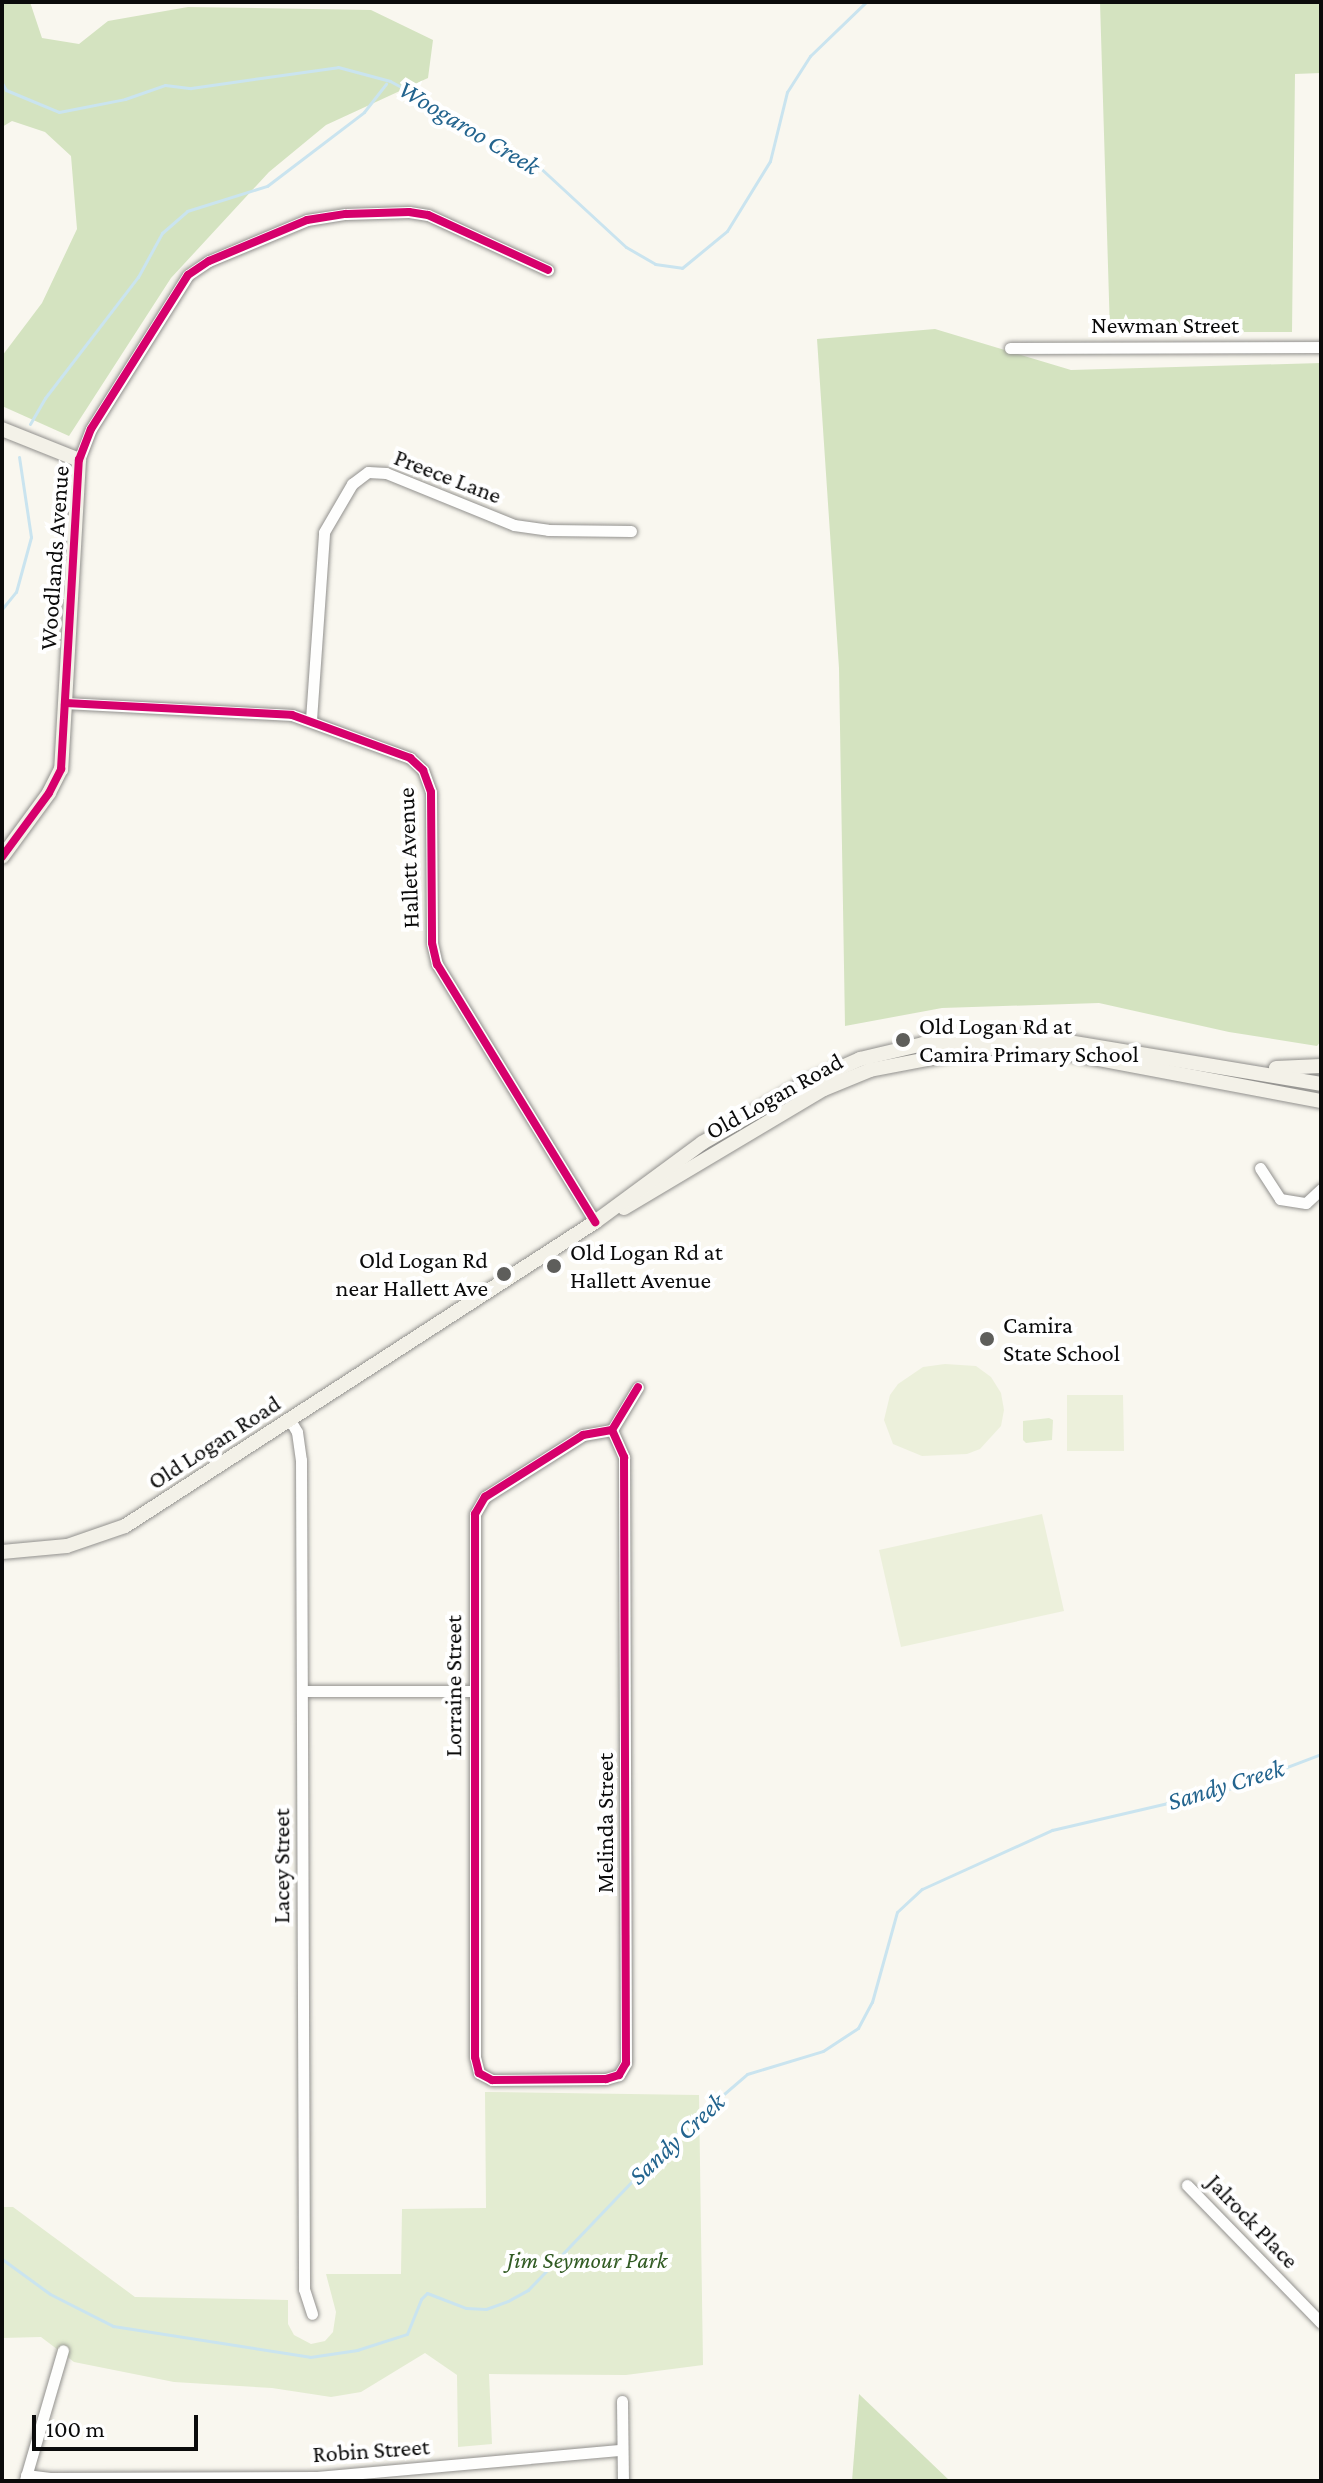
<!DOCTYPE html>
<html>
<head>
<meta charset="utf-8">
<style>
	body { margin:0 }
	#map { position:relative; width:1323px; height:2483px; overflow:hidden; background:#f9f7ef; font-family:"Crimson Pro",serif }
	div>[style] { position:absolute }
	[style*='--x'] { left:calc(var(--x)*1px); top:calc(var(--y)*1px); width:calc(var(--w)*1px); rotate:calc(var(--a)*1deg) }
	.green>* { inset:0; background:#e3ecd1 }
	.forest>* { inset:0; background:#d4e3c0 }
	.pitch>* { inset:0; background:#ecf0db }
	.stream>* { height:3px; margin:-1.5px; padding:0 1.5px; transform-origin:1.5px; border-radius:1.5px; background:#cae4ef }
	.roads { filter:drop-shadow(0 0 2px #92918e) drop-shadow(0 0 2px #92918e) }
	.street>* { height:11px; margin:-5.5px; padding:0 5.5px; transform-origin:5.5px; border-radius:5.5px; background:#fefefd }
	.secondary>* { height:14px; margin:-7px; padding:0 7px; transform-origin:7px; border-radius:7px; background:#f3f1e8 }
	.cycleway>* { height:8px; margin:-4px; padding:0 4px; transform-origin:4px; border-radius:4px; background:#d6006c }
	.dots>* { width:22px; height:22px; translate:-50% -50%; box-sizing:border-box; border:4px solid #fff; border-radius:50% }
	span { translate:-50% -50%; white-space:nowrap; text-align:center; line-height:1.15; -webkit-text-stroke:8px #fff; paint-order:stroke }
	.street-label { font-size:24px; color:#0b0b0b }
	.poi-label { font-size:24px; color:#0b0b0b }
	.left { translate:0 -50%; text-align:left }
	.right { translate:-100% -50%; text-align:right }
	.park-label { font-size:24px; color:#315b23; font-style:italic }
	.water-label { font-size:26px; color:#23648e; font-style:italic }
	.frame { position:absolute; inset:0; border:4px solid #0b0b0b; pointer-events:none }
	.scale { position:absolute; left:32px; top:2415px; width:166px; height:36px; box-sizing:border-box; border:4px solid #0b0b0b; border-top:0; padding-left:10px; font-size:24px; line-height:28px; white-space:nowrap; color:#0b0b0b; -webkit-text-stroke:6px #fff; paint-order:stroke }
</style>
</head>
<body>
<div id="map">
	<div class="green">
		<i style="clip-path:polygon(1049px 1418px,1053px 1420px,1052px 1440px,1026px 1443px,1023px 1440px,1023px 1421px)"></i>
		<i style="clip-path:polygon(485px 2092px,699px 2095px,703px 2365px,626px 2375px,489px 2374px,492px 2444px,458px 2447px,457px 2375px,425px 2353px,361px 2392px,331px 2397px,272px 2388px,174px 2382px,74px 2362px,41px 2337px,2px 2338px,2px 2207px,13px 2207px,135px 2297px,288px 2300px,288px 2324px,294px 2335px,311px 2344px,325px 2341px,333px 2332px,336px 2312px,326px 2274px,401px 2274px,402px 2209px,486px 2208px)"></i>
	</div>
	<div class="forest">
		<i style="clip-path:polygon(2px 2px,30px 2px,42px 38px,79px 44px,108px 21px,188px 7px,371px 10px,433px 40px,428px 78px,326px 125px,269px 172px,171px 278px,69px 436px,2px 406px,2px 356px,42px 303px,77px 229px,71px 156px,45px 132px,12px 121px,2px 127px)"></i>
		<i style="clip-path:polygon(1100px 2px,1321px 2px,1321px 73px,1295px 74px,1292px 332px,1110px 332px)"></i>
		<i style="clip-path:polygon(935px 329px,1071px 370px,1321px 363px,1321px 1041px,1317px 1046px,1229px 1032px,1099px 1003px,942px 1008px,845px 1026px,839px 668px,817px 339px)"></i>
		<i style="clip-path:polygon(859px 2394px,950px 2481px,852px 2481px)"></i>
	</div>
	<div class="pitch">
		<i style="clip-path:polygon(945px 1364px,976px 1366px,991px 1377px,1001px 1393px,1004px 1410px,1001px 1426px,980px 1449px,967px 1454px,922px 1456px,893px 1444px,884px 1420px,890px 1395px,898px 1384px,923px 1367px)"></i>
		<i style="clip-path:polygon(1067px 1395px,1123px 1395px,1124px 1451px,1067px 1451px)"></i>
		<i style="clip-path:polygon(1042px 1514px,1064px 1611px,901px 1647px,879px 1550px)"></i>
	</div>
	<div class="stream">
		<i style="--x:2;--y:83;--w:8;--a:60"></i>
		<i style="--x:6;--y:90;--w:57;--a:22.5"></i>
		<i style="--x:59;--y:112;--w:67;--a:-11.1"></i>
		<i style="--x:125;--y:99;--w:42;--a:-19.3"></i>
		<i style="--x:165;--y:85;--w:26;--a:7"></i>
		<i style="--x:191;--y:88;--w:148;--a:-8.1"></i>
		<i style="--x:338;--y:67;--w:54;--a:15.1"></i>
		<i style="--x:390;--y:81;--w:65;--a:28.5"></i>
		<i style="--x:447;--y:112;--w:51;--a:36.2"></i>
		<i style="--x:488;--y:142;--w:53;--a:24.6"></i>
		<i style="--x:536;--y:164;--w:122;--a:42.7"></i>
		<i style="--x:626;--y:247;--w:34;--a:30"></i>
		<i style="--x:655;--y:264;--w:27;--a:8"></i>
		<i style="--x:682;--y:268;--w:58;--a:-39.4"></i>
		<i style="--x:727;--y:231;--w:82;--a:-58.4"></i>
		<i style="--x:770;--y:161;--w:71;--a:-76.2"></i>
		<i style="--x:787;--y:92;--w:43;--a:-57.4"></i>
		<i style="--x:810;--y:56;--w:78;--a:-44"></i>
		<i style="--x:30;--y:424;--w:30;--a:-60"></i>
		<i style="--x:45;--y:398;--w:153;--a:-52.5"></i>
		<i style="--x:138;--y:277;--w:50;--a:-61.4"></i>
		<i style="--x:162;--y:233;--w:33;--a:-41"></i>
		<i style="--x:187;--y:211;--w:84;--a:-17.4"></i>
		<i style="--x:267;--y:186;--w:122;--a:-37.3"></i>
		<i style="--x:364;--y:112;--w:36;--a:-52"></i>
		<i style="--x:2;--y:609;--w:22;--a:-51"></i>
		<i style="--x:16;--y:592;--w:57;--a:-74.7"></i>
		<i style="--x:31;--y:537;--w:81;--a:-98.5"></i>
		<i style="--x:2;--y:2259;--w:59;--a:36.1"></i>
		<i style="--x:50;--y:2294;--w:71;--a:26.9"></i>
		<i style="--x:113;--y:2326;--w:199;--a:8.9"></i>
		<i style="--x:310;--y:2357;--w:48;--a:-8.5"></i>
		<i style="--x:357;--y:2350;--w:52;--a:-17.7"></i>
		<i style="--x:407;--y:2334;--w:38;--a:-68"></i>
		<i style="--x:421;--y:2299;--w:8;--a:-45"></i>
		<i style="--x:427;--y:2293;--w:42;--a:21"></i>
		<i style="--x:466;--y:2308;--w:20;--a:3"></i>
		<i style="--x:486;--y:2309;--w:23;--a:-20"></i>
		<i style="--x:508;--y:2301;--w:23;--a:-29"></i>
		<i style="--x:528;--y:2290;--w:211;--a:-46.3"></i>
		<i style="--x:674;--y:2137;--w:96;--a:-40.8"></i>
		<i style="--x:747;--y:2074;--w:79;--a:-16.8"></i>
		<i style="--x:823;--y:2051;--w:42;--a:-33.3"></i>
		<i style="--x:858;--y:2028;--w:30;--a:-62"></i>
		<i style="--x:872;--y:2002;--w:93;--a:-74.5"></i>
		<i style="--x:897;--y:1912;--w:34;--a:-43"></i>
		<i style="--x:922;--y:1889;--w:143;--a:-24.4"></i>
		<i style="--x:1052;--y:1830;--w:185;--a:-13.1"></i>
		<i style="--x:1232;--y:1788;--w:95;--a:-20.9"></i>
	</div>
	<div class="roads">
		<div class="street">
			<i style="--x:1010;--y:348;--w:311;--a:-0.2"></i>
			<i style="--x:79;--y:460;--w:33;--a:-69"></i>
			<i style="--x:91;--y:429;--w:182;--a:-57.8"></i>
			<i style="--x:188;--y:275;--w:25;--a:-34"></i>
			<i style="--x:209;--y:261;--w:106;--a:-22.7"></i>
			<i style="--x:307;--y:220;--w:39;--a:-9"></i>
			<i style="--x:346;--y:214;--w:63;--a:-1.8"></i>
			<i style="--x:409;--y:212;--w:19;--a:9"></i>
			<i style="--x:428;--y:215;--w:132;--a:24.6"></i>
			<i style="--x:65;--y:703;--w:227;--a:3"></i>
			<i style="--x:292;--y:715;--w:126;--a:20"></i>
			<i style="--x:410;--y:758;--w:18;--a:43"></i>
			<i style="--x:423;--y:770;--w:23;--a:70"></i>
			<i style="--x:431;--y:792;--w:151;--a:89.6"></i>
			<i style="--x:432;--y:943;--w:22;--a:77"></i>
			<i style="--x:437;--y:964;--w:303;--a:58.5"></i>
			<i style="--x:311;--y:720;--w:188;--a:-86"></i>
			<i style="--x:324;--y:532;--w:56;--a:-59.7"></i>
			<i style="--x:352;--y:484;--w:20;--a:-37"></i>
			<i style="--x:368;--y:472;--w:18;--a:3"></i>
			<i style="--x:386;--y:473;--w:138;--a:22.1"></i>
			<i style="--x:514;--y:525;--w:34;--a:8"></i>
			<i style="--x:548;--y:530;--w:83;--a:0.7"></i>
			<i style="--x:1260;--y:1168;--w:37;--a:57"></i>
			<i style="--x:1280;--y:1199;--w:26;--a:9"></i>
			<i style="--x:1306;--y:1203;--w:21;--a:-43"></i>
			<i style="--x:290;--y:1420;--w:14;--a:60"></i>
			<i style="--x:297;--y:1432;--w:28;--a:82"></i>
			<i style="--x:301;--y:1460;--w:829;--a:89.79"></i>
			<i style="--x:304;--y:2289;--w:26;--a:72"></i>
			<i style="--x:612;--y:1430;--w:30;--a:66"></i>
			<i style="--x:624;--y:1457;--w:606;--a:89.81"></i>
			<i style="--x:626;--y:2063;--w:14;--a:120"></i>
			<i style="--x:619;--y:2075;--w:14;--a:163"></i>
			<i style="--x:606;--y:2079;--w:114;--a:179.5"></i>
			<i style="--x:492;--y:2080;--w:15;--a:-152"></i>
			<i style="--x:479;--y:2073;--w:16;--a:-104"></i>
			<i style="--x:475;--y:2057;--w:543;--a:-90"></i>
			<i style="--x:475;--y:1514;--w:20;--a:-60"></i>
			<i style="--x:485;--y:1497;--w:116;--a:-32.3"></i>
			<i style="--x:583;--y:1435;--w:29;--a:-10"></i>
			<i style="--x:612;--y:1430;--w:50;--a:-58.8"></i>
			<i style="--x:303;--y:1691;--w:171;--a:0"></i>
			<i style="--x:1187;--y:2185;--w:192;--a:45.8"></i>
			<i style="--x:622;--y:2401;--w:80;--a:89.3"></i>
			<i style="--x:26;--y:2475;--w:24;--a:7"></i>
			<i style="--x:50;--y:2478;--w:267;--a:-0.2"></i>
			<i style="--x:317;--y:2477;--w:306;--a:-5.1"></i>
			<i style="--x:25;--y:2480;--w:135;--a:-73.7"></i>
		</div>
		<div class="secondary">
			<i style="--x:2;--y:429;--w:83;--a:21.9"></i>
			<i style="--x:79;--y:460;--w:310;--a:93.3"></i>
			<i style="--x:61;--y:769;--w:27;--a:117"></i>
			<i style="--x:49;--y:793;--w:79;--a:126.3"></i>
			<i style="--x:1276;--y:1068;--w:45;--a:-2.5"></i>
			<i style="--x:624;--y:1208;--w:233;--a:-30.8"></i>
			<i style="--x:824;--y:1089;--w:50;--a:-22.4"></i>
			<i style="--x:870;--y:1070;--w:111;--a:-10.9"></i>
			<i style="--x:979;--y:1049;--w:34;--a:-5"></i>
			<i style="--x:1013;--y:1046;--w:49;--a:7"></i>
			<i style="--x:1062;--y:1052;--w:264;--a:10.7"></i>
			<i style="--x:2;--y:1552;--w:65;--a:-5.3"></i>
			<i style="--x:67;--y:1546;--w:61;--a:-19"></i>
			<i style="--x:125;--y:1526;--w:560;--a:-32.9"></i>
			<i style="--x:595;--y:1222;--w:133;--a:-36.4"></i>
			<i style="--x:702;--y:1143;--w:116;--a:-30.1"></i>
			<i style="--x:802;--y:1085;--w:64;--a:-24.1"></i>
			<i style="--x:860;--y:1059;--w:65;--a:-13.4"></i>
			<i style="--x:923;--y:1044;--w:109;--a:-4.2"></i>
			<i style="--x:1032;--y:1036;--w:293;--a:9.4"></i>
		</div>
	</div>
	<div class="cycleway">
		<i style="--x:65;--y:703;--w:227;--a:3"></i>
		<i style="--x:292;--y:715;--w:126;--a:20"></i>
		<i style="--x:410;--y:758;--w:18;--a:43"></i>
		<i style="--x:423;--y:770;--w:23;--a:70"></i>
		<i style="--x:431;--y:792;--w:151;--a:89.6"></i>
		<i style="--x:432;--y:943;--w:22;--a:77"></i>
		<i style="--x:437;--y:964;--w:303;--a:58.5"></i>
		<i style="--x:2;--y:857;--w:79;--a:-53.7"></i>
		<i style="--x:49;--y:793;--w:27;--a:-63"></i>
		<i style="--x:61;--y:769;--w:310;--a:-86.7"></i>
		<i style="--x:79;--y:460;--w:33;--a:-69"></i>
		<i style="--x:91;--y:429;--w:182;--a:-57.8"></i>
		<i style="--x:188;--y:275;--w:25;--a:-34"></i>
		<i style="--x:209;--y:261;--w:106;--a:-22.7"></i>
		<i style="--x:307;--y:220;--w:39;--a:-9"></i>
		<i style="--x:346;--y:214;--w:63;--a:-1.8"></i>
		<i style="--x:409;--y:212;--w:19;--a:9"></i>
		<i style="--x:428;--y:215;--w:132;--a:24.6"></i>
		<i style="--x:612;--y:1430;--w:30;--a:66"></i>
		<i style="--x:624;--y:1457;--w:606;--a:89.81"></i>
		<i style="--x:626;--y:2063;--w:14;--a:120"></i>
		<i style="--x:619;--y:2075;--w:14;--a:163"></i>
		<i style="--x:606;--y:2079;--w:114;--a:179.5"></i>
		<i style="--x:492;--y:2080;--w:15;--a:-152"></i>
		<i style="--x:479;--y:2073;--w:16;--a:-104"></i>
		<i style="--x:475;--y:2057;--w:543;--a:-90"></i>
		<i style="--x:475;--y:1514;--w:20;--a:-60"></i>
		<i style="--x:485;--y:1497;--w:116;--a:-32.3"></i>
		<i style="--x:583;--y:1435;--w:29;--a:-10"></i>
		<i style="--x:612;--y:1430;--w:50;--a:-58.8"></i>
	</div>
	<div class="dots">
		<i style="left:903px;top:1040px;background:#5e5e5b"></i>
		<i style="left:554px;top:1266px;background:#5e5e5b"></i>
		<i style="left:504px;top:1274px;background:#5e5e5b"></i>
		<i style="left:987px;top:1339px;background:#5e5e5b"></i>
	</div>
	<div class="street-label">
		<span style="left:1165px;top:325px">Newman Street</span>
		<span style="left:448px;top:476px;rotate:21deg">Preece Lane</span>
		<span style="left:54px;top:558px;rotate:-86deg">Woodlands Avenue</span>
		<span style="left:408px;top:858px;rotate:-92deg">Hallett Avenue</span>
		<span style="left:774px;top:1096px;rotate:-29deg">Old Logan Road</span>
		<span style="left:214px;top:1442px;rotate:-33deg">Old Logan Road</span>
		<span style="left:453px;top:1686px;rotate:-90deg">Lorraine Street</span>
		<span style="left:605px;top:1823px;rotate:-90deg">Melinda Street</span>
		<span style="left:281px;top:1866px;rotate:-90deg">Lacey Street</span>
		<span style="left:1253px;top:2221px;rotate:46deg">Jalrock Place</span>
		<span style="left:371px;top:2450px;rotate:-4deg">Robin Street</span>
	</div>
	<div class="poi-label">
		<span class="left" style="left:919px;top:1040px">Old Logan Rd at<br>Camira Primary School</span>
		<span class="left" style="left:570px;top:1266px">Old Logan Rd at<br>Hallett Avenue</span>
		<span class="right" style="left:488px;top:1274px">Old Logan Rd<br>near Hallett Ave</span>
		<span class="left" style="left:1003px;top:1339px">Camira<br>State School</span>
	</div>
	<div class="park-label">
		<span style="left:587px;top:2260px">Jim Seymour Park</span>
	</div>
	<div class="water-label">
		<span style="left:469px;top:128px;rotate:31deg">Woogaroo Creek</span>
		<span style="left:1226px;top:1785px;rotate:-17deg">Sandy Creek</span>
		<span style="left:677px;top:2139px;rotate:-43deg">Sandy Creek</span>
	</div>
	<div class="frame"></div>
	<div class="scale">100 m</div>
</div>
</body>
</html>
